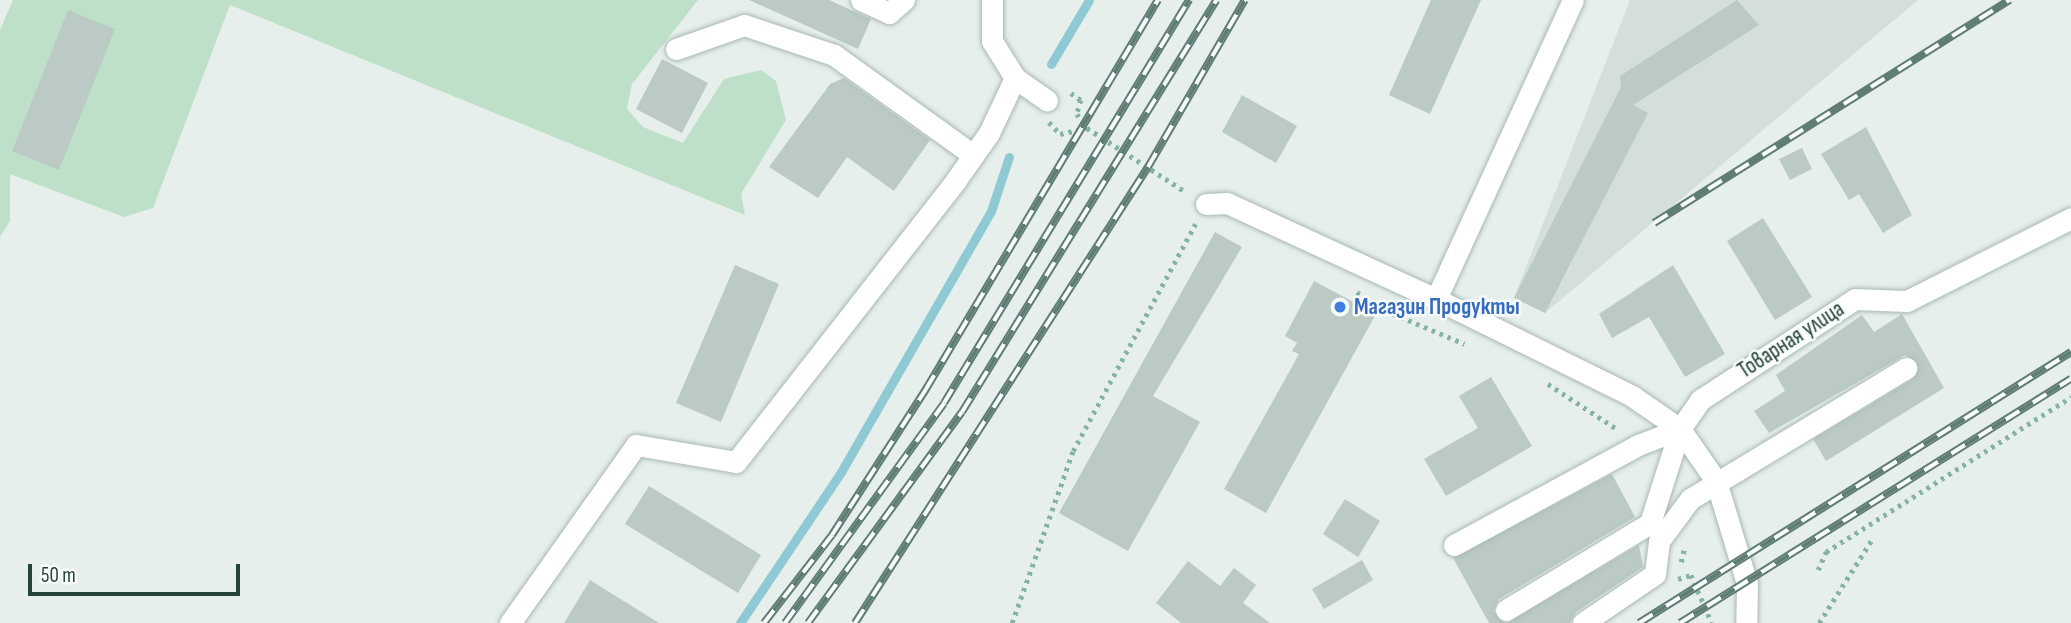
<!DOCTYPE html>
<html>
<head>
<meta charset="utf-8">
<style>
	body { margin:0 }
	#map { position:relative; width:2071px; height:623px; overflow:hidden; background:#e6efeb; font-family:"Sofia Sans Condensed",sans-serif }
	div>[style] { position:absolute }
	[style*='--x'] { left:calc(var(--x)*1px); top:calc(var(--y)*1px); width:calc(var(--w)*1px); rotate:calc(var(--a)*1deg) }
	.built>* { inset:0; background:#d4dfda }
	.green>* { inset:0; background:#bfe0c8 }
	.stream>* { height:9px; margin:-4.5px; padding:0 4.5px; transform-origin:4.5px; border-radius:4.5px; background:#8ec9d4 }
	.building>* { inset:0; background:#bbcac4 }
	.path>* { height:4.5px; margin-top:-2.25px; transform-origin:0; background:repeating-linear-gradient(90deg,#86b3a5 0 3.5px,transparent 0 8.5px) }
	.roads { filter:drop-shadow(0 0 2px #a8b8b2) drop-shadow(0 0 2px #a8b8b2) }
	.minor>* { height:21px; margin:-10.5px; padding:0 10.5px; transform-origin:10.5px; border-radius:10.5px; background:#fff }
	.rail>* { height:8px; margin-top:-4px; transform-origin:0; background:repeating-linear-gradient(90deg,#f7fbf9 0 16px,#5f7d75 0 32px); box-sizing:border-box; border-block:2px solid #5f7d75 }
	.dots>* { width:19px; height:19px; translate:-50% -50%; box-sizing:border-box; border:4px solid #f7fbf9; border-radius:50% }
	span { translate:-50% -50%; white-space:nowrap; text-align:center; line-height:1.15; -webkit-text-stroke:5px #f7fbf9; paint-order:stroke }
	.shop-label { font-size:23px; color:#366cbe; font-weight:700 }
	.left { translate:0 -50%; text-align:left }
	.street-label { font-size:23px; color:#24423a }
	.scale { position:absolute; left:28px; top:564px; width:212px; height:32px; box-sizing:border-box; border:4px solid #24423a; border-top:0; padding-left:9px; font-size:21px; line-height:24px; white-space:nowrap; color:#24423a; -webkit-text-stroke:5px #f7fbf9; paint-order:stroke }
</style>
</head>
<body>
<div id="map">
	<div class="built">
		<i style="clip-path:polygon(1630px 0,1918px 0,1545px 313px,1514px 298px)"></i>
	</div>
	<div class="green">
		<i style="clip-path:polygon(13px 0,698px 0,632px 84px,627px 109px,643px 127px,683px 143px,724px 79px,761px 70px,776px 81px,786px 120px,741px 194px,745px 215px,230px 5px,153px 208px,124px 217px,10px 174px,10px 221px,0 237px,0 30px)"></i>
	</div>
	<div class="stream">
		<i style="--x:1051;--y:64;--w:74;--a:-59.3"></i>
		<i style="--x:740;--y:623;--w:182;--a:-56.2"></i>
		<i style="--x:841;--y:472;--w:301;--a:-60.1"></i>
		<i style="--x:991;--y:211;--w:57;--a:-71.6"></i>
	</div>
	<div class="building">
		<i style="clip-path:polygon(749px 0,829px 0,871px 19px,858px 49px)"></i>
		<i style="clip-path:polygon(1431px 0,1481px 0,1430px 114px,1389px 95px)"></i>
		<i style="clip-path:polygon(1737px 0,1759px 25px,1633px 105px,1648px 113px,1545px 313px,1514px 298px,1621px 87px,1620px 76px)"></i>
		<i style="clip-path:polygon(68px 10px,115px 29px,59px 170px,12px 151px)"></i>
		<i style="clip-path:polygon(662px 59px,708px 83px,682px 133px,636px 109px)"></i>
		<i style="clip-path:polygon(844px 78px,930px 140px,894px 191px,847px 157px,818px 198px,769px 167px,830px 84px)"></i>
		<i style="clip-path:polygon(1242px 95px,1297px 126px,1276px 163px,1222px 132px)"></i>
		<i style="clip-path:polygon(1866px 127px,1912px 215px,1883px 233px,1859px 194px,1849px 200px,1821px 154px)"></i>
		<i style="clip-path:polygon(1802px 148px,1812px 169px,1790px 180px,1779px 159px)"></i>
		<i style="clip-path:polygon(1763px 218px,1812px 297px,1775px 320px,1727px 241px)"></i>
		<i style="clip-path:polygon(1215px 232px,1242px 247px,1153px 396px,1200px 422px,1128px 551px,1059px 513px)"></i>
		<i style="clip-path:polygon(735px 265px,779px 284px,721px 422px,676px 403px)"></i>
		<i style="clip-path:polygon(1673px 265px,1725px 354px,1685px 377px,1649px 317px,1612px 338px,1599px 314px)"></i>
		<i style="clip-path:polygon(1314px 281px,1376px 314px,1266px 513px,1224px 489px,1299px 354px,1292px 351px,1297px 343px,1285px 336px)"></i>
		<i style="clip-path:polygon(1902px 314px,1944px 388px,1826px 461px,1813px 439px,1913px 379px,1917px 362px,1905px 355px,1769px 433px,1754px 411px,1785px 391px,1776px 375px,1862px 315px,1874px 332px)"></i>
		<i style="clip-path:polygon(1491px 377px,1532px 446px,1446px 496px,1424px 459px,1478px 428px,1459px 396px)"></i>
		<i style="clip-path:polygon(1612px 474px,1635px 517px,1499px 599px,1493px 611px,1505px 623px,1489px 623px,1453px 558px)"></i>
		<i style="clip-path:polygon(649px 486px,761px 555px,738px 593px,625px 524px)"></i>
		<i style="clip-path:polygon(1345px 499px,1380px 521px,1358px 557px,1323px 534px)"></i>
		<i style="clip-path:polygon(1639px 545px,1643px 567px,1576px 612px,1570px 623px,1507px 623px)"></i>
		<i style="clip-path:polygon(1362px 560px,1373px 580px,1324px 609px,1312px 589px)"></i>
		<i style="clip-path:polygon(1188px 561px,1220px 586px,1234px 568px,1256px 585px,1243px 603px,1270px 623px,1181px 623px,1156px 603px)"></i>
		<i style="clip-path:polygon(590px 580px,659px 623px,564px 623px)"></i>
	</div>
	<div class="path">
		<i style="--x:1071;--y:93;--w:12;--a:35"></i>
		<i style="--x:1081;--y:100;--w:15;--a:106"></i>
		<i style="--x:1077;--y:114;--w:17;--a:54"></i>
		<i style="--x:1049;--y:122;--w:16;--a:47"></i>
		<i style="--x:1060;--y:134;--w:28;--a:-13"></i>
		<i style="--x:1087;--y:128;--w:118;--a:32.9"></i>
		<i style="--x:1357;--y:292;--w:25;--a:37"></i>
		<i style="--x:1377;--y:307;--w:95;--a:22.8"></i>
		<i style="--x:1548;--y:384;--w:82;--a:33.1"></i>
		<i style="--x:1681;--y:562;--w:16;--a:-76"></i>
		<i style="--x:1818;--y:570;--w:20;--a:-66"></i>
		<i style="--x:1826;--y:552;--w:290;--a:-32.3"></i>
		<i style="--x:1678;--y:579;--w:14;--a:-17"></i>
		<i style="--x:1691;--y:575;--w:52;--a:66.4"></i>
		<i style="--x:1012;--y:623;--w:182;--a:-70.5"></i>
		<i style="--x:1073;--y:451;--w:258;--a:-61.7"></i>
		<i style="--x:1819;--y:623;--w:101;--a:-57.6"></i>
	</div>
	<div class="roads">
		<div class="minor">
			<i style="--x:861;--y:0;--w:31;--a:25"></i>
			<i style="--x:889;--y:13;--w:20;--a:-41"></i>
			<i style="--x:992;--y:0;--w:41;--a:90"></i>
			<i style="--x:992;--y:41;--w:44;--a:58.1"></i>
			<i style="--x:1015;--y:78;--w:39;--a:35"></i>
			<i style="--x:676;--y:49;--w:72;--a:-19.4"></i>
			<i style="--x:744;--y:25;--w:95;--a:18.4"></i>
			<i style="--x:834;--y:55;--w:171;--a:35.7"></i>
			<i style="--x:1206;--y:204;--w:21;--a:-3"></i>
			<i style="--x:1227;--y:203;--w:230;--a:24.7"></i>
			<i style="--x:1436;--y:299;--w:219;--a:26.3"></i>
			<i style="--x:1632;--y:396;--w:58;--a:34.5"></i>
			<i style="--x:1680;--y:429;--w:63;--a:55.3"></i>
			<i style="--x:1716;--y:481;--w:108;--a:73.2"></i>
			<i style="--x:1747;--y:584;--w:39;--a:91"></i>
			<i style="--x:1436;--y:299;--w:329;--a:-65.4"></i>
			<i style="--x:1454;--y:545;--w:209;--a:-28.5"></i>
			<i style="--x:1638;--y:445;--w:45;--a:-20.9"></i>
			<i style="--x:1506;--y:610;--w:168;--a:-31.1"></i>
			<i style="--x:1650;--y:523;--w:99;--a:-72.3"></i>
			<i style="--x:1680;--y:429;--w:35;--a:-55"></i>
			<i style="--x:1700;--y:400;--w:185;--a:-33.1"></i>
			<i style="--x:1855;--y:299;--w:52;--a:2.2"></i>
			<i style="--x:1907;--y:301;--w:184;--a:-26.8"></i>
			<i style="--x:510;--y:623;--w:218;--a:-54.7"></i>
			<i style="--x:636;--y:445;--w:101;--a:9.6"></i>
			<i style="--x:736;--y:462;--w:358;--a:-52"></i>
			<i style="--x:956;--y:180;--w:57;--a:-54.9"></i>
			<i style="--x:989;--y:133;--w:61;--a:-64.7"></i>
			<i style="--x:1583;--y:623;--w:87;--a:-34.2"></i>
			<i style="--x:1655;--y:574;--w:33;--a:-83"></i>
			<i style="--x:1659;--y:541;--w:52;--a:-53.6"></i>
			<i style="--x:1690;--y:499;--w:253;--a:-31.2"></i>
		</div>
	</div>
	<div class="rail">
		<i style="--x:1654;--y:223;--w:420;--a:-32.1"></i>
		<i style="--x:764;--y:623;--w:111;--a:-52.3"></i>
		<i style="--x:832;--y:535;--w:174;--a:-57.2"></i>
		<i style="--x:926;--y:389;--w:453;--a:-59.2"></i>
		<i style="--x:785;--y:623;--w:271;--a:-54.1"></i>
		<i style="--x:944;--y:403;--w:472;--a:-58.7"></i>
		<i style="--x:808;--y:623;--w:261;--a:-53.9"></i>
		<i style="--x:962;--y:412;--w:484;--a:-58.3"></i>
		<i style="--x:855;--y:623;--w:542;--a:-57.28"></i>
		<i style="--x:1148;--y:167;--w:193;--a:-59.9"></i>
		<i style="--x:1639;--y:623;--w:510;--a:-32.1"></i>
		<i style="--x:1680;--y:623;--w:461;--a:-32"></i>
	</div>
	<div class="dots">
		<i style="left:1340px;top:307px;background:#3f7fe0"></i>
	</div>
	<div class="shop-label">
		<span class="left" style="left:1354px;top:307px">Магазин Продукты</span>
	</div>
	<div class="street-label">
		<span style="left:1791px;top:340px;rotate:-33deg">Товарная улица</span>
	</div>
	<div class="scale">50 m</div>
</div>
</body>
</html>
